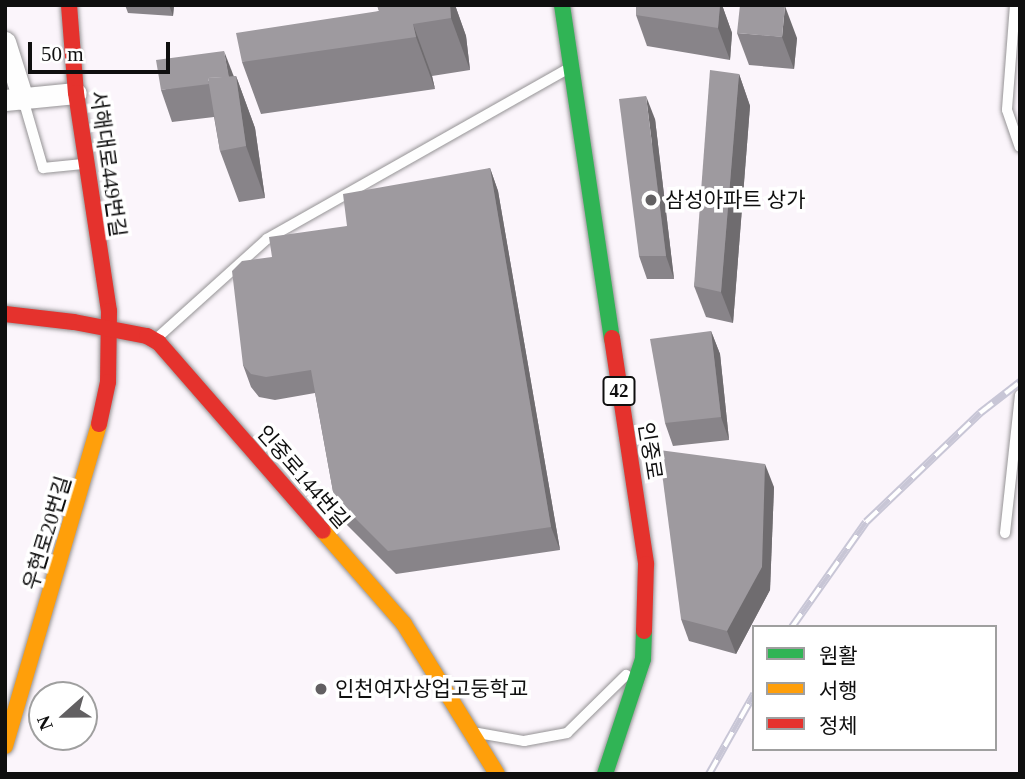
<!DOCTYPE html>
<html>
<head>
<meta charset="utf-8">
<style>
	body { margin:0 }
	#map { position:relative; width:1025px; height:779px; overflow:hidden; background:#fbf5fb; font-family:"Times New Roman","Noto Sans KR",serif }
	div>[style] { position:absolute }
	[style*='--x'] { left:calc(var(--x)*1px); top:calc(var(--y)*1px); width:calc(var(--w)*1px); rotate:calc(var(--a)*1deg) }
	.roads { filter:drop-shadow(0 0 2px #959395) drop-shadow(0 0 2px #959395) }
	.lane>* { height:10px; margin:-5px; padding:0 5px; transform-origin:5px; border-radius:5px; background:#fefefe }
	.street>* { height:21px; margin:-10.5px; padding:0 10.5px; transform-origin:10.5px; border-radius:10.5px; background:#fefefe }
	.fast>* { height:16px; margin:-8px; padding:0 8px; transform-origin:8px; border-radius:8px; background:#30b455 }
	.slow>* { height:16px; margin:-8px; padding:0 8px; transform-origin:8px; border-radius:8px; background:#ff9f0a }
	.jam>* { height:16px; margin:-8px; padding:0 8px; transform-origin:8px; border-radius:8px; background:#e5322d }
	.rail>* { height:8px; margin-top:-4px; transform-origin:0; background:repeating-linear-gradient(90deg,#fff 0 16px,#c8c6d6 0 32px); box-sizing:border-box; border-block:2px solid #c8c6d6 }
	.wall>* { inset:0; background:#888489 }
	.shaded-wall>* { inset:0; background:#6f6c6f }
	.building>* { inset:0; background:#9e9a9f }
	.dots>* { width:19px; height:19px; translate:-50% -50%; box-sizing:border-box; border:4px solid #fff; border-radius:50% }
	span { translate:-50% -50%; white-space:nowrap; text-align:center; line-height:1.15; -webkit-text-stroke:7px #fff; paint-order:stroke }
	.shield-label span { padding:2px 5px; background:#fff; border:2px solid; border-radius:5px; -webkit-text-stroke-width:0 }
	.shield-label { font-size:19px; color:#0f0f0f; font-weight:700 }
	.street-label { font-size:21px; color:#0f0f0f }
	.poi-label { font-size:21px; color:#0f0f0f }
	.left { translate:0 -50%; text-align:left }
	.frame { position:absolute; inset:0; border:7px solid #0f0f0f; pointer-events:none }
	.legend { position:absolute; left:752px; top:625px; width:245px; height:126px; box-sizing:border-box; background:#fff; border:2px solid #9f9f9f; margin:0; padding:9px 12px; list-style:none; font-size:21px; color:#0f0f0f }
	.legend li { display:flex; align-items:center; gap:14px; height:35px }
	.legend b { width:35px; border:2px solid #9f9f9f }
	.north { position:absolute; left:28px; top:681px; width:70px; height:70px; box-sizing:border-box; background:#fff; border:2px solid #9f9f9f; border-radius:50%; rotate:249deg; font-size:19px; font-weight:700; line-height:28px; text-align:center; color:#0f0f0f }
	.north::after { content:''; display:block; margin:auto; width:24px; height:32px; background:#626062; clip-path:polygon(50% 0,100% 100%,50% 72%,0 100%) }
	.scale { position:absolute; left:28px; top:42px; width:142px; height:32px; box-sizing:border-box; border:4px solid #0f0f0f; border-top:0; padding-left:9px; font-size:21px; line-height:24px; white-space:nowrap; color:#0f0f0f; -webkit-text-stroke:5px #fff; paint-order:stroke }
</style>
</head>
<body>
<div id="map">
	<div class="roads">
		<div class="lane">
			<i style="--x:1015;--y:5;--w:105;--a:94.4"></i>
			<i style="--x:1007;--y:110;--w:39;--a:71"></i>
			<i style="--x:23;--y:99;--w:72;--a:73.8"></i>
			<i style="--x:43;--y:168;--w:40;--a:-5.7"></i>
			<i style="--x:157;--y:338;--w:148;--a:-42"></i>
			<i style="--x:267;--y:239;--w:343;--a:-29.5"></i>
			<i style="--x:1005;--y:533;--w:139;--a:-83.8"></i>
			<i style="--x:478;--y:733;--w:47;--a:9.9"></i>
			<i style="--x:524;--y:741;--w:44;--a:-10.5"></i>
			<i style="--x:567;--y:733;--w:83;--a:-44.5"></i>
		</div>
		<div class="street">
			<i style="--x:5;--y:42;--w:60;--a:72.5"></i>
			<i style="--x:5;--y:100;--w:71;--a:-5.6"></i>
		</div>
		<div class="fast">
			<i style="--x:562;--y:5;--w:337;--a:81.5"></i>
			<i style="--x:605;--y:774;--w:121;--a:-71.7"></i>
			<i style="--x:643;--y:659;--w:28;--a:-88"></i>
		</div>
		<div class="slow">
			<i style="--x:323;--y:531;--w:123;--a:48.9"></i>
			<i style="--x:404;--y:624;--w:176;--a:58.2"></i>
			<i style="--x:5;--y:746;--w:335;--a:-73.7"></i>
		</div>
		<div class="jam">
			<i style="--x:69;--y:5;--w:88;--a:85.5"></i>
			<i style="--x:76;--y:93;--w:220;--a:81.4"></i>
			<i style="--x:109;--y:311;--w:71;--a:90.8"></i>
			<i style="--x:108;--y:382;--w:43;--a:102.1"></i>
			<i style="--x:5;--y:314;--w:69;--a:6.6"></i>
			<i style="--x:74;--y:322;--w:74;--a:10.9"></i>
			<i style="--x:147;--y:336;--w:14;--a:30"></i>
			<i style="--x:159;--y:343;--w:249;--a:48.9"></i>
			<i style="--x:612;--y:338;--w:229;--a:81.4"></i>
			<i style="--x:646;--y:564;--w:67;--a:91.7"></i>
		</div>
	</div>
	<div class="rail">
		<i style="--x:792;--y:627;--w:128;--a:-54.8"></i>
		<i style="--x:866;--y:522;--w:158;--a:-43.7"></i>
		<i style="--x:980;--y:413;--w:51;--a:-37.8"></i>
		<i style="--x:709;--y:774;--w:92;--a:-60.6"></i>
	</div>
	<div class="wall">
		<i style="clip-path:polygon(125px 5px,174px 5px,173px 16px,128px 13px)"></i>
		<i style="clip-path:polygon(377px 5px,455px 5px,466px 36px,470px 70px,432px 76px,435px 89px,261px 114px,242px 62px,379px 11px)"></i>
		<i style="clip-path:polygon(636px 5px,722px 5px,732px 33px,730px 60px,647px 46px,636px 15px)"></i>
		<i style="clip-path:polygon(737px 33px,797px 38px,794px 69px,749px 65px)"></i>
		<i style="clip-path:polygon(739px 74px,750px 106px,733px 323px,706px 317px,694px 286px)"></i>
		<i style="clip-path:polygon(236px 76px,255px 128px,265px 198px,239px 202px,220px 151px,214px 117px,172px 122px,161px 90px)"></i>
		<i style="clip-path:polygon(655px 119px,674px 279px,647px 279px,639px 256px)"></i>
		<i style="clip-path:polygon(490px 168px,498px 191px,560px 550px,396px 574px,342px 520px,334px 497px,315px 393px,275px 400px,259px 397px,251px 387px,243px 365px,272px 257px)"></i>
		<i style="clip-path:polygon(711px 331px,720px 354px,729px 440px,673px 446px,665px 423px)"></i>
		<i style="clip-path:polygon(774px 487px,770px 590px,736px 654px,689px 641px,681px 619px)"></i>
	</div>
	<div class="shaded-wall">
		<i style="clip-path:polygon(169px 5px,174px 5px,173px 16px)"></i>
		<i style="clip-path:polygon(450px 5px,455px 5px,466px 36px,470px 70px,451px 18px)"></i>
		<i style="clip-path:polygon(720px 5px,722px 5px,732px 33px,730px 60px,718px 28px)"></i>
		<i style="clip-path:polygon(785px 6px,797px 38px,794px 69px,782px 37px)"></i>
		<i style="clip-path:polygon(413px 24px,432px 76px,435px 89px,416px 37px)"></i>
		<i style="clip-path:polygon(224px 51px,236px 82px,229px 81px)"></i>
		<i style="clip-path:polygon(739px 74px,750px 106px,733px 323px,721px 292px)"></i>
		<i style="clip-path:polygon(236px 76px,255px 128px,265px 198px,246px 146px)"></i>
		<i style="clip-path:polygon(646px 96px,655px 119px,674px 279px,666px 256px)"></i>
		<i style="clip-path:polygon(490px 168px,498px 191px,560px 550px,551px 527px)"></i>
		<i style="clip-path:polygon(711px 331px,720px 354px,729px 440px,721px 417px)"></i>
		<i style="clip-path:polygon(765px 464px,774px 487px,770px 590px,736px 654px,727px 631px)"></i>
	</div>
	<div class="building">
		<i style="clip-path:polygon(377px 5px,450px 5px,451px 18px,413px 24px,416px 37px,242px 62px,236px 33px,379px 11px)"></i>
		<i style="clip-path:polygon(636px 5px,720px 5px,718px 28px,636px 15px)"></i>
		<i style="clip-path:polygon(740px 5px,785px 6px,782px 37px,737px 33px)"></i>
		<i style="clip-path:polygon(224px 51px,229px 77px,208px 78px,209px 84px,161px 90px,156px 60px)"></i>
		<i style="clip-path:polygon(710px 70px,739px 74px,721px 292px,694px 286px)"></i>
		<i style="clip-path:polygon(236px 76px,246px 146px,220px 151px,208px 78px)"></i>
		<i style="clip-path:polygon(646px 96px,666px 256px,639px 256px,619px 99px)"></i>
		<i style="clip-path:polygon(490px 168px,551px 527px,388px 551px,334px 497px,311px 370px,266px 377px,251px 374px,243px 365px,232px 271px,242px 261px,272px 257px,269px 237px,347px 226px,343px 194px)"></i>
		<i style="clip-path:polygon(711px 331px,721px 417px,665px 423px,650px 339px)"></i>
		<i style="clip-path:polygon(659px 450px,765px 464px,762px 567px,727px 631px,681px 619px)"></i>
	</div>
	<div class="dots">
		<i style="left:651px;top:200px;background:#626062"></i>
		<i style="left:321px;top:689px;background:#626062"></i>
	</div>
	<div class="shield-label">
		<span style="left:619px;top:391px">42</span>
	</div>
	<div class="street-label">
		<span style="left:108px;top:164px;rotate:82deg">서해대로449번길</span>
		<span style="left:650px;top:451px;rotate:81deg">인중로</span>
		<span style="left:303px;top:477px;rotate:49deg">인중로144번길</span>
		<span style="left:47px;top:533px;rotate:-73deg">우현로20번길</span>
	</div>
	<div class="poi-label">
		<span class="left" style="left:665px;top:200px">삼성아파트 상가</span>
		<span class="left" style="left:335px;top:689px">인천여자상업고둥학교</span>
	</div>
	<div class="frame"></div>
	<ul class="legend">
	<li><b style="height:9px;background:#30b455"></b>원활</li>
	<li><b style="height:9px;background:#ff9f0a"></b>서행</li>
	<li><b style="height:9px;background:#e5322d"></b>정체</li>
	</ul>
	<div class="north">N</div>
	<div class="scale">50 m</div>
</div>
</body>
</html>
